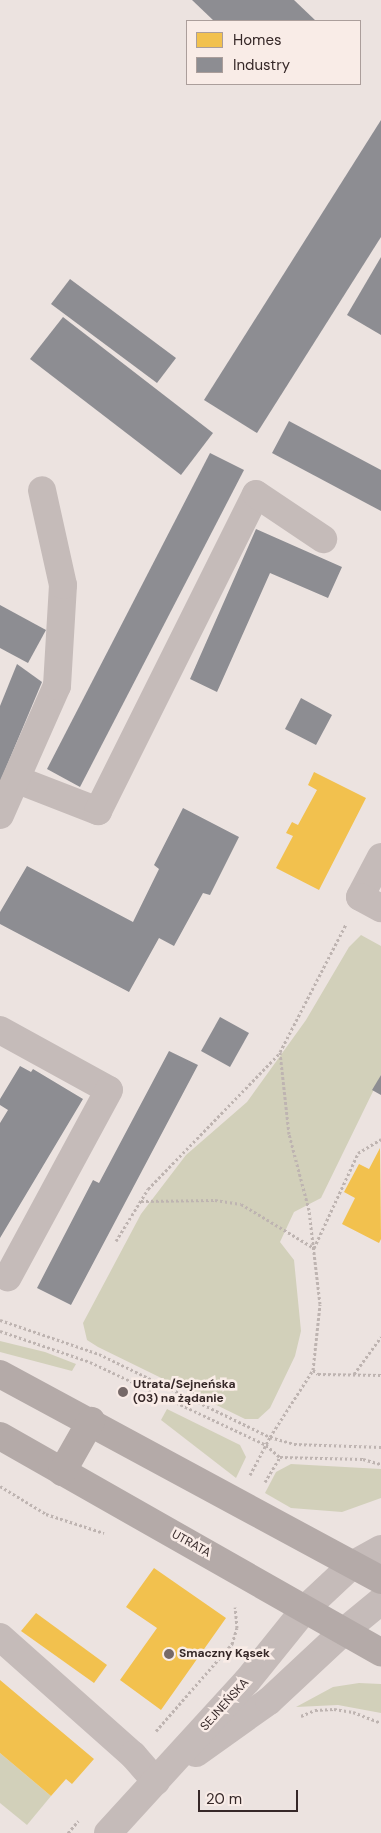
<!DOCTYPE html>
<html>
<head>
<meta charset="utf-8">
<style>
	body { margin:0 }
	#map { position:relative; width:381px; height:1833px; overflow:hidden; background:#ece3e0; font-family:"DM Sans",sans-serif }
	div>[style] { position:absolute }
	[style*='--x'] { left:calc(var(--x)*1px); top:calc(var(--y)*1px); width:calc(var(--w)*1px); rotate:calc(var(--a)*1deg) }
	.green>* { inset:0; background:#d2d0ba }
	.homes>* { inset:0; background:#f2c14e }
	.industry>* { inset:0; background:#8d8d92 }
	.path>* { height:3px; margin-top:-1.5px; transform-origin:0; background:repeating-linear-gradient(90deg,#beb4b1 0 2.5px,transparent 0 5px) }
	.minor>* { height:28px; margin:-14px; padding:0 14px; transform-origin:14px; border-radius:14px; background:#c5bbb9 }
	.major>* { height:28px; margin:-14px; padding:0 14px; transform-origin:14px; border-radius:14px; background:#b4aaa8 }
	.dots>* { width:14px; height:14px; translate:-50% -50%; box-sizing:border-box; border:2px solid #f9ece7; border-radius:50% }
	span { translate:-50% -50%; white-space:nowrap; text-align:center; line-height:1.15; -webkit-text-stroke:5px #f9ece7; paint-order:stroke }
	.poi-label { font-size:12px; color:#362828; font-weight:700 }
	.left { translate:0 -50%; text-align:left }
	.street-label { font-size:12px; color:#362828 }
	.legend { position:absolute; left:186px; top:20px; width:175px; height:65px; box-sizing:border-box; background:#f9ece7; border:1px solid #ab9e9b; margin:0; padding:6px 9px; list-style:none; font-size:15px; color:#362828 }
	.legend li { display:flex; align-items:center; gap:10px; height:25px }
	.legend b { width:25px; border:1px solid #ab9e9b }
	.scale { position:absolute; left:198px; top:1790px; width:100px; height:22px; box-sizing:border-box; border:2px solid #362828; border-top:0; padding-left:6px; font-size:15px; line-height:18px; white-space:nowrap; color:#362828; -webkit-text-stroke:4px #f9ece7; paint-order:stroke }
</style>
</head>
<body>
<div id="map">
	<div class="green">
		<i style="clip-path:polygon(361px 935px,381px 946px,381px 1075px,321px 1198px,294px 1212px,280px 1242px,294px 1260px,301px 1331px,295px 1356px,270px 1408px,258px 1419px,245px 1419px,98px 1347px,87px 1340px,83px 1323px,141px 1214px,186px 1155px,247px 1102px,306px 1020px,349px 947px)"></i>
		<i style="clip-path:polygon(0 1341px,45px 1352px,76px 1364px,72px 1371px,0 1352px)"></i>
		<i style="clip-path:polygon(167px 1409px,240px 1445px,246px 1457px,236px 1478px,161px 1420px)"></i>
		<i style="clip-path:polygon(291px 1464px,381px 1469px,381px 1498px,342px 1512px,291px 1508px,265px 1493px,276px 1472px)"></i>
		<i style="clip-path:polygon(359px 1683px,381px 1684px,381px 1713px,338px 1705px,296px 1707px,333px 1687px)"></i>
		<i style="clip-path:polygon(0 1753px,51px 1796px,27px 1825px,0 1803px)"></i>
	</div>
	<div class="homes">
		<i style="clip-path:polygon(314px 772px,366px 798px,319px 890px,276px 868px,293px 836px,286px 833px,292px 822px,298px 825px,317px 790px,308px 785px)"></i>
		<i style="clip-path:polygon(380px 1148px,381px 1239px,379px 1243px,342px 1224px,355px 1198px,344px 1192px,359px 1164px,369px 1169px)"></i>
		<i style="clip-path:polygon(154px 1568px,226px 1618px,161px 1710px,120px 1680px,157px 1628px,126px 1607px)"></i>
		<i style="clip-path:polygon(36px 1613px,107px 1665px,94px 1683px,21px 1631px)"></i>
		<i style="clip-path:polygon(0 1680px,94px 1759px,72px 1784px,66px 1779px,51px 1796px,0 1753px)"></i>
	</div>
	<div class="industry">
		<i style="clip-path:polygon(192px 0,294px 0,316px 21px,214px 21px)"></i>
		<i style="clip-path:polygon(381px 120px,381px 237px,257px 433px,204px 400px)"></i>
		<i style="clip-path:polygon(381px 257px,381px 335px,347px 315px)"></i>
		<i style="clip-path:polygon(70px 279px,176px 358px,157px 383px,51px 304px)"></i>
		<i style="clip-path:polygon(63px 317px,213px 433px,181px 475px,30px 359px)"></i>
		<i style="clip-path:polygon(289px 421px,381px 470px,381px 511px,272px 453px)"></i>
		<i style="clip-path:polygon(210px 453px,244px 470px,80px 787px,47px 769px)"></i>
		<i style="clip-path:polygon(256px 529px,342px 567px,328px 598px,270px 573px,217px 692px,190px 679px)"></i>
		<i style="clip-path:polygon(0 605px,46px 630px,28px 663px,0 648px)"></i>
		<i style="clip-path:polygon(17px 664px,42px 682px,0 782px,0 706px)"></i>
		<i style="clip-path:polygon(301px 698px,332px 715px,316px 745px,285px 729px)"></i>
		<i style="clip-path:polygon(183px 808px,239px 837px,210px 895px,203px 893px,174px 946px,159px 938px,129px 992px,0 924px,0 912px,27px 866px,133px 922px,159px 869px,154px 865px)"></i>
		<i style="clip-path:polygon(220px 1017px,249px 1033px,230px 1067px,201px 1051px)"></i>
		<i style="clip-path:polygon(169px 1051px,198px 1065px,71px 1305px,37px 1288px,93px 1180px,99px 1183px)"></i>
		<i style="clip-path:polygon(20px 1066px,31px 1072px,33px 1069px,83px 1099px,0 1238px,0 1123px,8px 1110px,0 1105px,0 1099px)"></i>
		<i style="clip-path:polygon(381px 1075px,381px 1095px,372px 1090px)"></i>
	</div>
	<div class="path">
		<i style="--x:141;--y:1201;--w:74;--a:-0.8"></i>
		<i style="--x:215;--y:1200;--w:26;--a:9"></i>
		<i style="--x:241;--y:1204;--w:85;--a:31.1"></i>
		<i style="--x:314;--y:1248;--w:105;--a:-65.1"></i>
		<i style="--x:358;--y:1153;--w:27;--a:-31"></i>
		<i style="--x:116;--y:1241;--w:61;--a:-58.4"></i>
		<i style="--x:148;--y:1189;--w:190;--a:-45.9"></i>
		<i style="--x:0;--y:1320;--w:105;--a:19"></i>
		<i style="--x:99;--y:1354;--w:190;--a:25.9"></i>
		<i style="--x:270;--y:1437;--w:25;--a:16"></i>
		<i style="--x:294;--y:1444;--w:87;--a:2"></i>
		<i style="--x:0;--y:1331;--w:95;--a:19"></i>
		<i style="--x:90;--y:1362;--w:195;--a:25.2"></i>
		<i style="--x:266;--y:1445;--w:18;--a:41"></i>
		<i style="--x:280;--y:1457;--w:83;--a:1.4"></i>
		<i style="--x:363;--y:1459;--w:19;--a:16"></i>
		<i style="--x:313;--y:1370;--w:6;--a:39"></i>
		<i style="--x:318;--y:1374;--w:63;--a:0.9"></i>
		<i style="--x:354;--y:1374;--w:46;--a:-53.9"></i>
		<i style="--x:250;--y:1475;--w:43;--a:-62.2"></i>
		<i style="--x:270;--y:1437;--w:80;--a:-57.3"></i>
		<i style="--x:313;--y:1370;--w:66;--a:-83.9"></i>
		<i style="--x:320;--y:1304;--w:95;--a:-96.7"></i>
		<i style="--x:309;--y:1210;--w:79;--a:-104.7"></i>
		<i style="--x:289;--y:1134;--w:82;--a:-96.3"></i>
		<i style="--x:280;--y:1052;--w:144;--a:-62.7"></i>
		<i style="--x:265;--y:1482;--w:29;--a:-59"></i>
		<i style="--x:0;--y:1486;--w:54;--a:31.3"></i>
		<i style="--x:46;--y:1514;--w:61;--a:18.1"></i>
		<i style="--x:301;--y:1716;--w:15;--a:-23"></i>
		<i style="--x:315;--y:1710;--w:19;--a:-3"></i>
		<i style="--x:334;--y:1709;--w:19;--a:9"></i>
		<i style="--x:353;--y:1712;--w:30;--a:21"></i>
		<i style="--x:156;--y:1731;--w:116;--a:-48.9"></i>
		<i style="--x:232;--y:1644;--w:17;--a:-73"></i>
		<i style="--x:237;--y:1628;--w:21;--a:-95"></i>
		<i style="--x:68;--y:1833;--w:16;--a:-50"></i>
	</div>
	<div class="minor">
		<i style="--x:18;--y:780;--w:86;--a:21.2"></i>
		<i style="--x:98;--y:811;--w:354;--a:-63.5"></i>
		<i style="--x:256;--y:494;--w:81;--a:33.9"></i>
		<i style="--x:0;--y:815;--w:141;--a:-66.2"></i>
		<i style="--x:57;--y:686;--w:101;--a:-86.6"></i>
		<i style="--x:63;--y:585;--w:97;--a:-102.5"></i>
		<i style="--x:381;--y:857;--w:45;--a:117.7"></i>
		<i style="--x:360;--y:897;--w:24;--a:28"></i>
		<i style="--x:0;--y:1030;--w:124;--a:28.8"></i>
		<i style="--x:109;--y:1090;--w:213;--a:118.4"></i>
		<i style="--x:0;--y:1637;--w:178;--a:41.6"></i>
		<i style="--x:133;--y:1755;--w:35;--a:49"></i>
		<i style="--x:196;--y:1753;--w:90;--a:-35.5"></i>
		<i style="--x:269;--y:1701;--w:100;--a:-43"></i>
		<i style="--x:342;--y:1633;--w:50;--a:-39.4"></i>
		<i style="--x:108;--y:1833;--w:206;--a:-47.6"></i>
		<i style="--x:247;--y:1681;--w:92;--a:-51.1"></i>
		<i style="--x:305;--y:1609;--w:64;--a:-43.1"></i>
		<i style="--x:352;--y:1565;--w:33;--a:-29"></i>
	</div>
	<div class="major">
		<i style="--x:0;--y:1374;--w:433;--a:28.4"></i>
		<i style="--x:0;--y:1436;--w:438;--a:29.6"></i>
		<i style="--x:62;--y:1472;--w:59;--a:-60.4"></i>
	</div>
	<div class="dots">
		<i style="left:123px;top:1392px;background:#766968"></i>
		<i style="left:169px;top:1654px;background:#766968"></i>
	</div>
	<div class="poi-label">
		<span class="left" style="left:133px;top:1392px">Utrata/Sejneńska<br>(03) na żądanie</span>
		<span class="left" style="left:179px;top:1654px">Smaczny Kąsek</span>
	</div>
	<div class="street-label">
		<span style="left:191px;top:1544px;rotate:29deg">UTRATA</span>
		<span style="left:225px;top:1705px;rotate:-48deg">SEJNEŃSKA</span>
	</div>
	<ul class="legend">
	<li><b style="height:14px;background:#f2c14e"></b>Homes</li>
	<li><b style="height:14px;background:#8d8d92"></b>Industry</li>
	</ul>
	<div class="scale">20 m</div>
</div>
</body>
</html>
